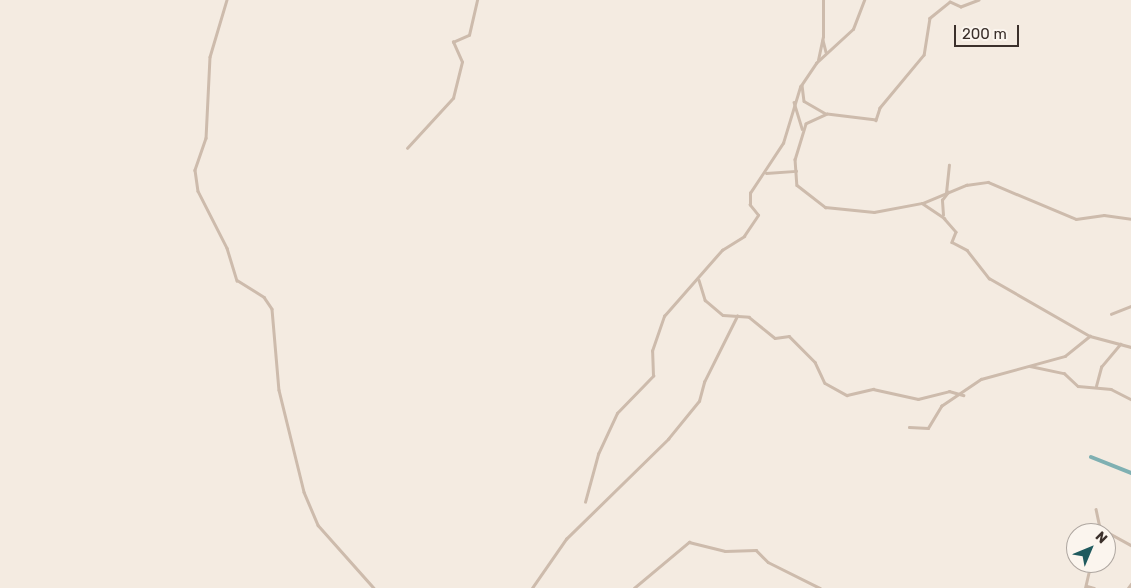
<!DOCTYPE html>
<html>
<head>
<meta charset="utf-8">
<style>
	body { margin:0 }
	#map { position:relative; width:1131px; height:588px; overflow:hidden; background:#f4ebe1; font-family:Rubik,sans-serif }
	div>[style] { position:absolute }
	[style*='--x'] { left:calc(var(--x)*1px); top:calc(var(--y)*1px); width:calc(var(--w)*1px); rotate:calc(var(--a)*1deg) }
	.river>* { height:4px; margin:-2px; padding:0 2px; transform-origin:2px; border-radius:2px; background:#7fb0b2 }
	.minor>* { height:2.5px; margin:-1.25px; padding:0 1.25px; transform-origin:1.25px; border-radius:1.25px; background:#cdbbac }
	span { translate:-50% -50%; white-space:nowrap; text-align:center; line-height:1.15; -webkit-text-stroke:5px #fbf5ee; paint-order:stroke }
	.north { position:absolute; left:1066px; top:523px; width:50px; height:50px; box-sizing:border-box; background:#fbf5ee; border:1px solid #aea6a0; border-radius:50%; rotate:45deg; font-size:14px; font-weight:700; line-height:20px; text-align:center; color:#3b302b }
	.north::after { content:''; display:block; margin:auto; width:18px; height:22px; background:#1f5a5e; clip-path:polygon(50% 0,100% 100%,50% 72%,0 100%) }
	.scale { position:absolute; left:954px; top:25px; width:65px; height:22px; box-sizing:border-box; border:2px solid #3b302b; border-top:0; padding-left:6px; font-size:15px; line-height:18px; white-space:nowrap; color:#3b302b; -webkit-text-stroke:4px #fbf5ee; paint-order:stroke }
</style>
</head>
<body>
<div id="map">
	<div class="river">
		<i style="--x:1091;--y:457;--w:43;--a:21.8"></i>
	</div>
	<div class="minor">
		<i style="--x:227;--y:0;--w:59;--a:106.6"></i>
		<i style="--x:210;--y:57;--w:81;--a:92.8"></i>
		<i style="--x:206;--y:138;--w:34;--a:109"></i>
		<i style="--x:195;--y:170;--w:21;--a:82"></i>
		<i style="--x:198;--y:191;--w:64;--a:63"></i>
		<i style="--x:227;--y:248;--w:34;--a:73"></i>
		<i style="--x:237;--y:280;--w:32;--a:32"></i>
		<i style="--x:264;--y:297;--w:14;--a:56"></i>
		<i style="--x:272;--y:309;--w:81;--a:85.1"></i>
		<i style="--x:279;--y:390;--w:105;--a:76.2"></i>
		<i style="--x:304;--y:492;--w:36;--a:67"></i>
		<i style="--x:318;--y:525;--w:84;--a:48.4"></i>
		<i style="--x:979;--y:0;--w:19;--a:159"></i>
		<i style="--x:961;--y:7;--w:12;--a:-156"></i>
		<i style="--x:950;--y:2;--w:26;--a:141"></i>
		<i style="--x:930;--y:18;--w:37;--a:99"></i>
		<i style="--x:924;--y:55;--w:69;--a:129.7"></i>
		<i style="--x:880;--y:108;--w:13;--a:108"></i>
		<i style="--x:876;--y:120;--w:49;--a:-173"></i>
		<i style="--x:827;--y:114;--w:23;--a:155"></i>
		<i style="--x:806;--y:124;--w:37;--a:107"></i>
		<i style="--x:795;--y:159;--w:26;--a:86"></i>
		<i style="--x:797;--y:185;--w:36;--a:38"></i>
		<i style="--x:825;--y:207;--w:49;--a:5.8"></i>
		<i style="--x:874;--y:212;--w:49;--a:-10.6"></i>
		<i style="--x:922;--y:203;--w:27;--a:34"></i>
		<i style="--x:944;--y:218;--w:18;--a:49"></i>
		<i style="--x:956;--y:232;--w:11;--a:112"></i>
		<i style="--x:952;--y:242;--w:17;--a:28"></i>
		<i style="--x:967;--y:250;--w:36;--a:52"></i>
		<i style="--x:989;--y:278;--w:116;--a:29.9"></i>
		<i style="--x:1090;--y:336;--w:42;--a:15"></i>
		<i style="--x:823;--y:40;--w:12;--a:76"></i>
		<i style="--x:818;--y:60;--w:24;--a:-78"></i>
		<i style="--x:823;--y:37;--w:37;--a:-90"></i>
		<i style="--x:802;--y:85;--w:16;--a:83"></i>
		<i style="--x:804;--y:101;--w:24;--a:30"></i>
		<i style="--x:794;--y:102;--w:28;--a:73"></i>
		<i style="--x:407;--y:148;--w:68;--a:-47.4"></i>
		<i style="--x:453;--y:98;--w:37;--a:-76"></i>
		<i style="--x:462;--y:62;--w:22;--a:-114"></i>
		<i style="--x:453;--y:42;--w:17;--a:-24"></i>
		<i style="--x:469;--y:35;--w:36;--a:-77"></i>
		<i style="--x:766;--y:173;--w:30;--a:-4"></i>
		<i style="--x:946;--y:193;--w:28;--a:-84"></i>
		<i style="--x:923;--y:203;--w:47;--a:-22.7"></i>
		<i style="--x:966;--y:185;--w:22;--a:-8"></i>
		<i style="--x:988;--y:182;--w:95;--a:22.8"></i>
		<i style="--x:1076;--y:219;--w:28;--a:-8"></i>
		<i style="--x:1104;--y:215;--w:27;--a:8"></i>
		<i style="--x:943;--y:215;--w:15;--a:-94"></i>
		<i style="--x:942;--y:200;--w:10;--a:-53"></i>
		<i style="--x:699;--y:280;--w:21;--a:73"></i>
		<i style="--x:705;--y:300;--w:23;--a:40"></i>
		<i style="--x:723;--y:315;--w:26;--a:4"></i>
		<i style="--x:749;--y:317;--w:33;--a:39"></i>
		<i style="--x:775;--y:338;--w:14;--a:-8"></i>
		<i style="--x:789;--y:336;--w:37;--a:45"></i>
		<i style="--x:815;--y:362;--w:23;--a:65"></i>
		<i style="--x:825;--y:383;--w:25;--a:29"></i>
		<i style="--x:847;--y:395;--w:27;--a:-13"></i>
		<i style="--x:873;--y:389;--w:46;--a:12.5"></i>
		<i style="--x:918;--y:399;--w:32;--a:-14"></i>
		<i style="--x:949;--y:391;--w:15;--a:16"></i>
		<i style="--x:1111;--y:314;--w:22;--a:-22"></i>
		<i style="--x:1030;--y:366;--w:35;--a:12"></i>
		<i style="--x:1064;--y:373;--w:19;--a:43"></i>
		<i style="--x:1078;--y:386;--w:33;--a:5"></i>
		<i style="--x:1111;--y:389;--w:22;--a:27"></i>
		<i style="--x:1096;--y:386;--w:20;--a:-75"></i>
		<i style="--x:1101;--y:367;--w:30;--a:-50"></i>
		<i style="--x:909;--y:427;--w:19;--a:3"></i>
		<i style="--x:928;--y:428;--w:26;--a:-59"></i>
		<i style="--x:941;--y:406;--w:48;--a:-34"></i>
		<i style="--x:981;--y:379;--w:87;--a:-15.3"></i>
		<i style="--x:1065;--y:356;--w:32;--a:-39"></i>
		<i style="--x:585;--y:502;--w:50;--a:-74.8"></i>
		<i style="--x:598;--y:454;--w:45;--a:-65.1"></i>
		<i style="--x:617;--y:413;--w:52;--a:-45.8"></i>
		<i style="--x:653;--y:376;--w:25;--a:-92"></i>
		<i style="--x:652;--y:351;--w:37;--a:-71"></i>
		<i style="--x:664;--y:316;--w:88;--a:-48.7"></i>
		<i style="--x:722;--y:250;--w:26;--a:-32"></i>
		<i style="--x:744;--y:236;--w:25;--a:-56"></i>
		<i style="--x:758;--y:215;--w:13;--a:-129"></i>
		<i style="--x:750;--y:205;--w:12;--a:-90"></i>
		<i style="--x:750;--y:193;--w:60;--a:-56.6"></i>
		<i style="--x:783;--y:143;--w:59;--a:-73.1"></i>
		<i style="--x:800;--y:87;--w:29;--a:-56"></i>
		<i style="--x:816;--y:63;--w:50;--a:-42.6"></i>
		<i style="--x:853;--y:29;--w:31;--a:-69"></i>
		<i style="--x:1096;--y:509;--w:19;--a:78"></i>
		<i style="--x:1100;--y:528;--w:35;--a:29"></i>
		<i style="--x:1095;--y:533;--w:8;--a:-60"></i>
		<i style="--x:1087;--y:586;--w:7;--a:16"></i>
		<i style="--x:532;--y:588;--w:60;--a:-55.2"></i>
		<i style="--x:566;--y:539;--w:143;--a:-44.4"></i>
		<i style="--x:668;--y:439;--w:49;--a:-50.8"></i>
		<i style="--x:699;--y:401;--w:20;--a:-75"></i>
		<i style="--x:704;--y:382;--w:74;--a:-63.4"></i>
		<i style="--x:634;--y:588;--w:72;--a:-39.9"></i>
		<i style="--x:689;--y:542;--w:37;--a:14"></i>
		<i style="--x:725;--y:551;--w:31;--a:-2"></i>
		<i style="--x:756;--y:550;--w:17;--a:45"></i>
		<i style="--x:768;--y:562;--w:58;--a:26.6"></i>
		<i style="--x:1085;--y:588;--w:26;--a:-77"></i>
		<i style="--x:1128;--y:588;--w:5;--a:-53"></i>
	</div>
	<div class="north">N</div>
	<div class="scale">200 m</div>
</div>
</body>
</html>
